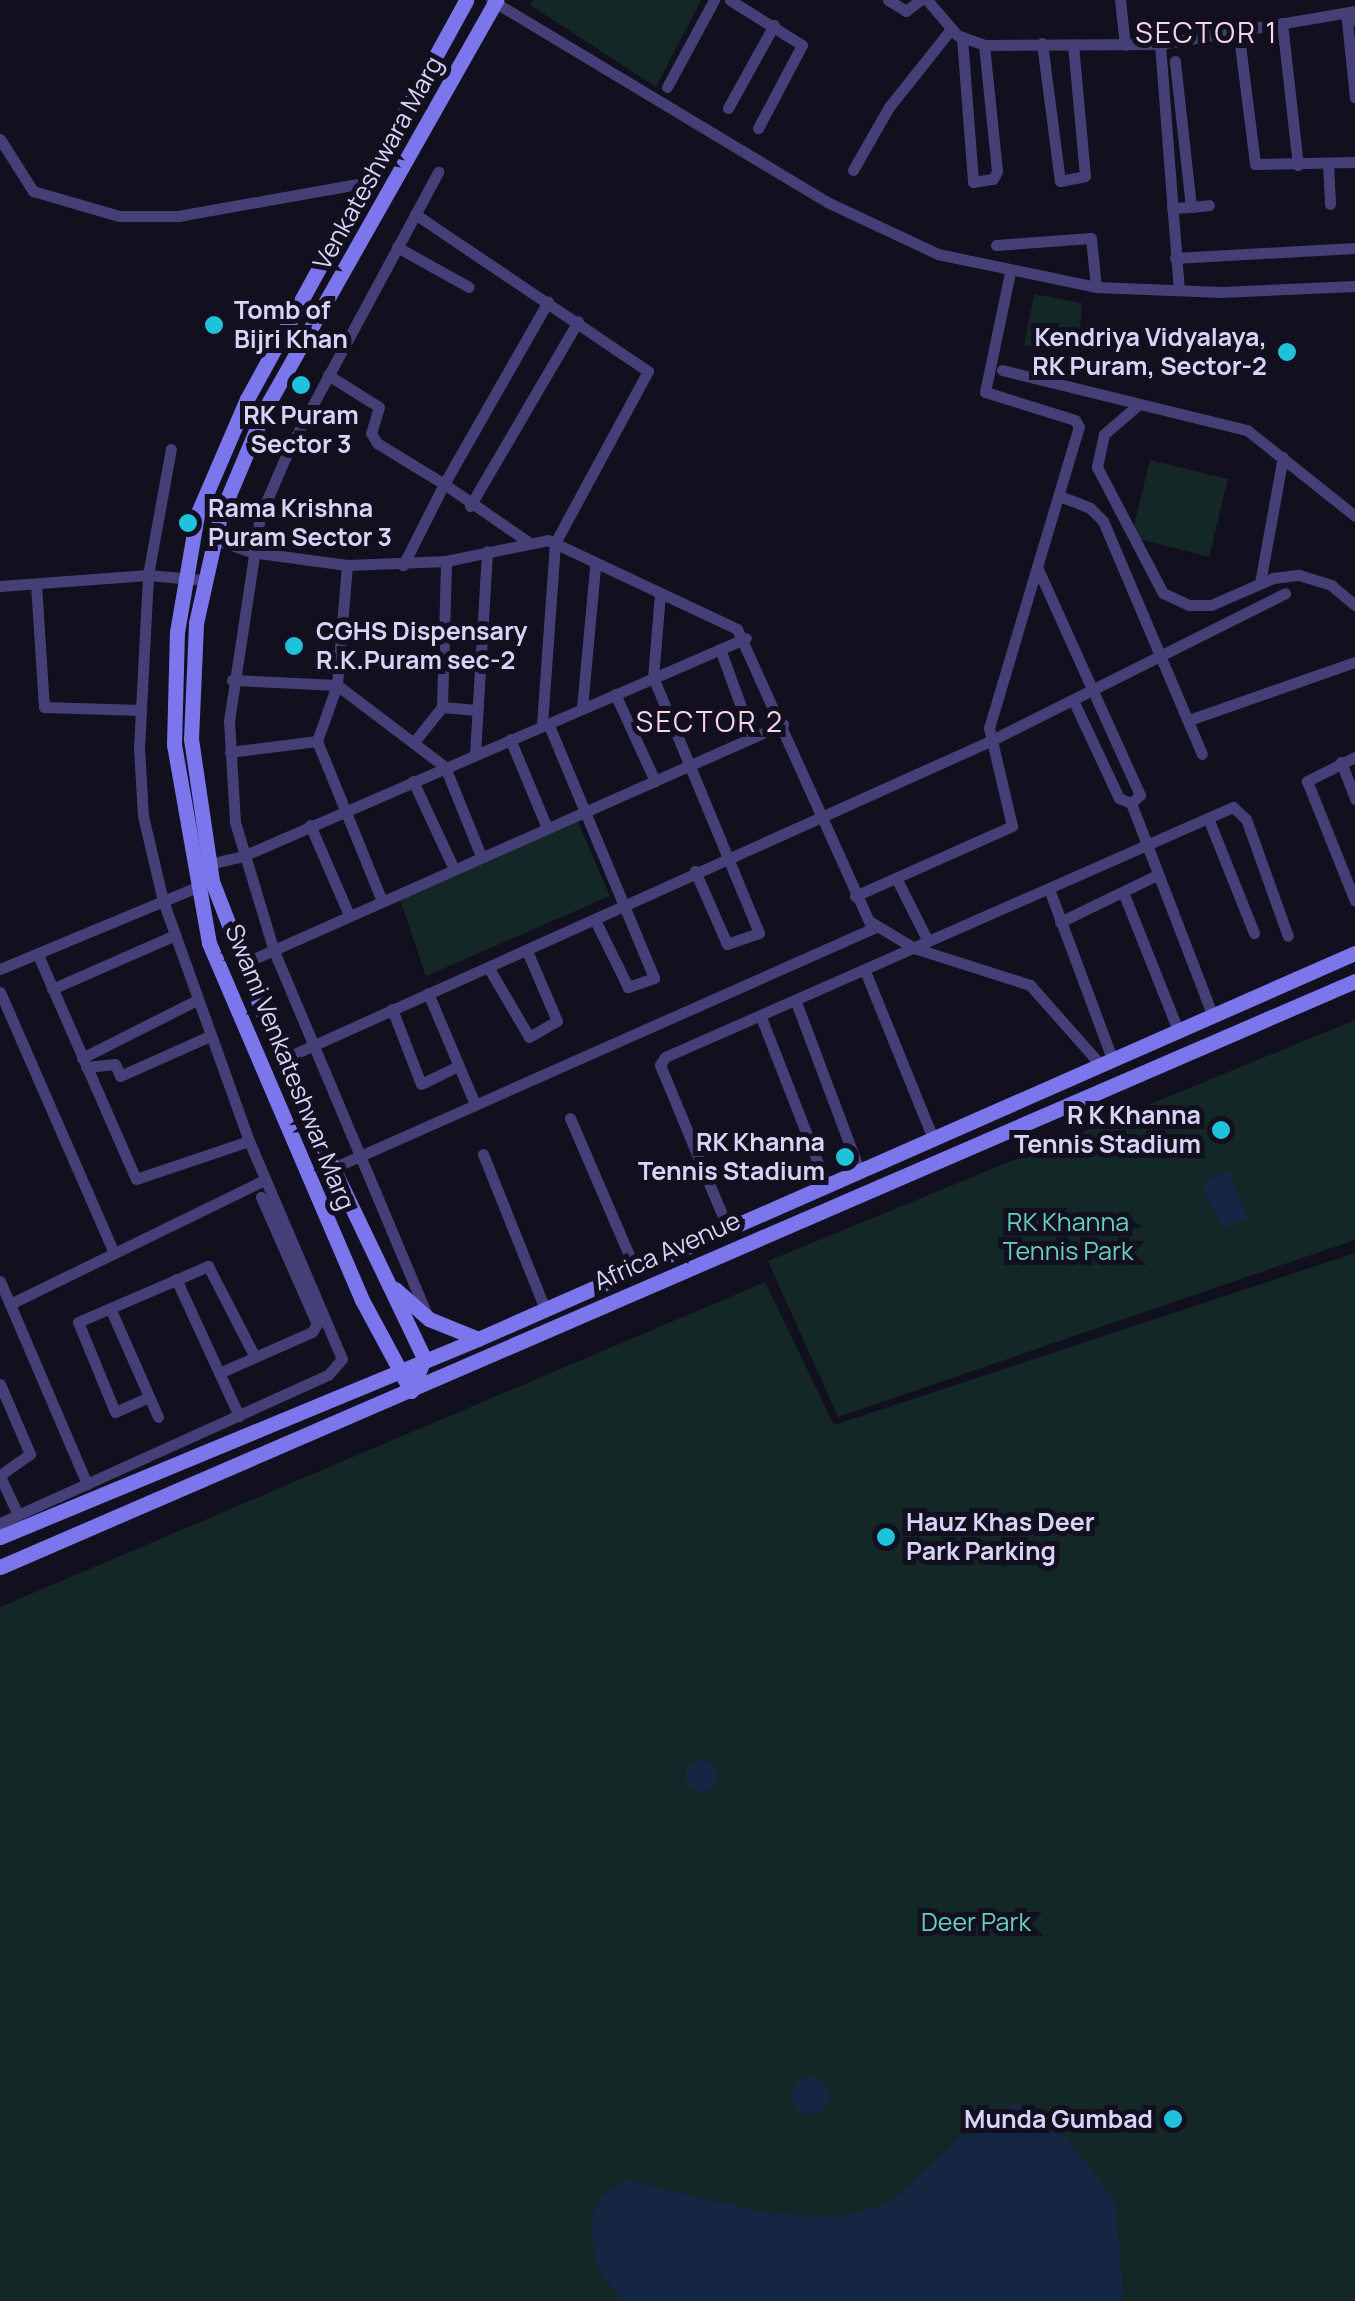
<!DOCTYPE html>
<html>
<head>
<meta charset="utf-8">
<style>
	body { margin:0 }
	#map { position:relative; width:1355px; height:2301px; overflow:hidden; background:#120f1e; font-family:Manrope,sans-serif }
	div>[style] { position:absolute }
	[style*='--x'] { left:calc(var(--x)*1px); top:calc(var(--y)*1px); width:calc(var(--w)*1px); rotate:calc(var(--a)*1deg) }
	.green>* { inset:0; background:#132727 }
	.water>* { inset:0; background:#152642 }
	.round { border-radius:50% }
	.street>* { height:11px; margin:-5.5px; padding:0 5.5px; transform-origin:5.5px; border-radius:5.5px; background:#444077 }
	.secondary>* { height:15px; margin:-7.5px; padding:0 7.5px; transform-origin:7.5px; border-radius:7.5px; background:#7c76ec }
	.dots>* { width:28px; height:28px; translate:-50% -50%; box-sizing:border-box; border:5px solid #120f1e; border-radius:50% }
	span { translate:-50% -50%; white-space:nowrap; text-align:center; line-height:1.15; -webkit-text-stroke:10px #120f1e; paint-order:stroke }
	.street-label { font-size:25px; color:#d8d3f9 }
	.poi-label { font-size:25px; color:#d8d3f9; font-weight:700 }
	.left { translate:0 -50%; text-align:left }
	.right { translate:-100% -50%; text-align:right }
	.park-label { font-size:25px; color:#69cfb8 }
	.neighbourhood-label { font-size:28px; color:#f9d4eb; letter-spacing:2.5px }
</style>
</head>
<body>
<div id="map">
	<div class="green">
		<i style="clip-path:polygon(533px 0,701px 0,656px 87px,530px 5px)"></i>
		<i style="clip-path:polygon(1034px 294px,1082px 303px,1078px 352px,1024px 345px)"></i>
		<i style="clip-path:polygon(1150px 460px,1228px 479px,1209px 557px,1131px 537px)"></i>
		<i style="clip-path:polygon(578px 822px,610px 896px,426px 976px,400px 900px)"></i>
		<i style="clip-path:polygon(1355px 1020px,1355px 1240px,838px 1417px,768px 1261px)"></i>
		<i style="clip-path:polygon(1355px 1253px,1355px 2301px,0 2301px,0 1607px,765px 1282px,834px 1425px)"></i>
	</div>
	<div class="water">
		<i style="clip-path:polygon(1229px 1171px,1248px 1218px,1223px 1228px,1203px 1191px,1206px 1180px)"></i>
		<i class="round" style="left:685px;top:1760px;width:32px;height:32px"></i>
		<i class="round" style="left:792px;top:2077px;width:38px;height:38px"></i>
		<i style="clip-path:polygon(1018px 2103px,1055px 2125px,1115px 2199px,1124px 2301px,622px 2301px,595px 2264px,591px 2219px,599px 2200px,624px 2179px,764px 2213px,842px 2217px,891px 2202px,982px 2116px)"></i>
	</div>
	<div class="street">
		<i style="--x:491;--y:0;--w:392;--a:31"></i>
		<i style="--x:827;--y:202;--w:123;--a:25.1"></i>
		<i style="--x:938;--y:254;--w:161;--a:11.8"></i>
		<i style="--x:1096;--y:287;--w:125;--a:2.3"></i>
		<i style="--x:1221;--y:292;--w:134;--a:-2.6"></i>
		<i style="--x:730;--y:0;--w:85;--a:32"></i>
		<i style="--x:802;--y:45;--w:94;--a:117.9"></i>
		<i style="--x:888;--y:0;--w:21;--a:31"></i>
		<i style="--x:906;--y:11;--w:18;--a:-38"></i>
		<i style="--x:927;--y:0;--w:46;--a:49.4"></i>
		<i style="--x:957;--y:35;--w:29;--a:20"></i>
		<i style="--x:984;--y:45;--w:176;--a:-0.3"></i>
		<i style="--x:1160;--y:44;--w:198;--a:-9.6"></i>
		<i style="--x:1120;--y:0;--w:45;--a:83.7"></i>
		<i style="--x:1355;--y:20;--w:8;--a:173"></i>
		<i style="--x:1347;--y:21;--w:77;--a:84.1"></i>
		<i style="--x:1282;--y:23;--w:143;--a:83.6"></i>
		<i style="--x:1238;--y:29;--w:136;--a:82.8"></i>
		<i style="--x:1255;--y:164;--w:100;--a:-1.1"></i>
		<i style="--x:962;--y:38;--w:144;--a:85.6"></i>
		<i style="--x:973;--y:182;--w:20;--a:-9"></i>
		<i style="--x:993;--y:179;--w:9;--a:-63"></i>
		<i style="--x:997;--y:171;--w:127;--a:-95.9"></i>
		<i style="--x:1042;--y:43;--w:139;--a:82.6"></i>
		<i style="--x:1060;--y:181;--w:25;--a:-11"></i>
		<i style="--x:1085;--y:176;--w:132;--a:-95.2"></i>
		<i style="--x:1160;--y:44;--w:247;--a:85.6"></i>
		<i style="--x:667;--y:87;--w:99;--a:-61.6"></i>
		<i style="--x:728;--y:108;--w:95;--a:-61"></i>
		<i style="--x:0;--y:139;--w:62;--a:57.6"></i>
		<i style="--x:33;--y:191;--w:90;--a:16.2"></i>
		<i style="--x:119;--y:216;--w:59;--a:0"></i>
		<i style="--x:178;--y:216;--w:194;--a:-10.1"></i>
		<i style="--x:1328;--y:164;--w:40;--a:87.1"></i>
		<i style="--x:853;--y:170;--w:73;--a:-60.3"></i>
		<i style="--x:889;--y:107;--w:100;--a:-51.5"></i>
		<i style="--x:1191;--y:207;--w:18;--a:-6"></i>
		<i style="--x:1172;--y:208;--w:19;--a:-3"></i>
		<i style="--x:1191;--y:207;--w:147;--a:-96.3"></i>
		<i style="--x:415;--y:214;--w:281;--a:34"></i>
		<i style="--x:648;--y:371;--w:196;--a:118.4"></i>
		<i style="--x:555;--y:543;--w:182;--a:94.1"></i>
		<i style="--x:996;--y:245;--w:95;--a:-4.2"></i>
		<i style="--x:1091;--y:238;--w:49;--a:84.2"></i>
		<i style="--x:397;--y:247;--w:82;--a:29.1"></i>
		<i style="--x:1175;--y:258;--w:180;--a:-3.2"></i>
		<i style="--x:1002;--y:370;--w:252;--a:13.8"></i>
		<i style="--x:1247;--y:430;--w:138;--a:38.5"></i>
		<i style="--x:328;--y:375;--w:60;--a:32.1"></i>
		<i style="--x:379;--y:407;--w:27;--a:107"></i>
		<i style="--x:371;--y:433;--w:12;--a:59"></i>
		<i style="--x:377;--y:443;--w:79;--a:31.5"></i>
		<i style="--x:444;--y:484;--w:91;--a:116.8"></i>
		<i style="--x:1138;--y:405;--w:45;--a:139.5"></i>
		<i style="--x:1104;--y:434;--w:34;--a:102"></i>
		<i style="--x:1097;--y:467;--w:142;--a:62.4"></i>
		<i style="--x:1163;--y:593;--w:29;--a:25"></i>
		<i style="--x:1189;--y:605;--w:22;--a:0"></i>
		<i style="--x:1211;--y:605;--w:68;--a:-23.5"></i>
		<i style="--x:1273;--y:578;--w:26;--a:-7"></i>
		<i style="--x:1299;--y:575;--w:34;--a:17"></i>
		<i style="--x:1331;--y:585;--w:31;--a:40"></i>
		<i style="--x:1062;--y:497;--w:30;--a:21"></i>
		<i style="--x:1090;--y:508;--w:18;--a:45"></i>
		<i style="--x:1103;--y:521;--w:253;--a:67"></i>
		<i style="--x:470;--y:506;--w:214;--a:-59.7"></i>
		<i style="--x:214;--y:539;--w:39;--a:19"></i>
		<i style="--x:251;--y:552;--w:97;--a:7.7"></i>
		<i style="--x:347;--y:565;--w:99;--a:-2.3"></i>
		<i style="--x:446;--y:561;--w:104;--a:-11.6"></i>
		<i style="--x:548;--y:540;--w:209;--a:25.2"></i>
		<i style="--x:737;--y:629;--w:320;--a:65.7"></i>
		<i style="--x:869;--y:921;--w:52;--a:31"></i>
		<i style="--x:914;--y:948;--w:122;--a:17.7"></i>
		<i style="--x:1030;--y:985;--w:104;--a:48.5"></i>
		<i style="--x:527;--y:541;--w:101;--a:-145.5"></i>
		<i style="--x:444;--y:484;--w:210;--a:-60.3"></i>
		<i style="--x:347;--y:565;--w:120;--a:94.8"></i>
		<i style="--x:337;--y:685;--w:59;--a:109.7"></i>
		<i style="--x:317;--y:741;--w:170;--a:67.9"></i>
		<i style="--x:1037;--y:567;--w:250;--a:65.7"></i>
		<i style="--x:1140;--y:795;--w:12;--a:138"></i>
		<i style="--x:1260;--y:583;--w:128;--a:-79.7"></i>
		<i style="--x:36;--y:584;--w:123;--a:86.3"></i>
		<i style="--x:44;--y:707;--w:97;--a:1.8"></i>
		<i style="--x:0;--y:586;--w:148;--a:-4.3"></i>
		<i style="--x:148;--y:575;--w:56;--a:5.1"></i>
		<i style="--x:660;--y:594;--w:83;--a:94.8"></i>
		<i style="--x:653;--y:677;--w:277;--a:67.5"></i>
		<i style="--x:759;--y:933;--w:34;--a:161"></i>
		<i style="--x:727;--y:944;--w:80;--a:-113.7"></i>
		<i style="--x:720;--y:649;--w:94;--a:70"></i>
		<i style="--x:232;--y:680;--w:105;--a:2.7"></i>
		<i style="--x:337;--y:685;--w:136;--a:37.2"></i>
		<i style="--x:445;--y:767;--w:96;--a:68"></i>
		<i style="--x:615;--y:694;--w:96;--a:65.3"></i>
		<i style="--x:1073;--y:700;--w:108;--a:64.9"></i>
		<i style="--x:1119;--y:798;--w:13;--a:23"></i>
		<i style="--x:1131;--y:803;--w:226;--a:69"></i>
		<i style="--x:442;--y:707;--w:32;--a:5"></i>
		<i style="--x:582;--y:708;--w:142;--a:-84.7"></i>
		<i style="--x:1189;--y:720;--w:176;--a:-19.3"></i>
		<i style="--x:548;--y:723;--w:276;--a:67.4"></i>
		<i style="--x:654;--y:978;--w:28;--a:161"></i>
		<i style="--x:628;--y:987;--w:75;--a:-116.2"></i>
		<i style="--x:510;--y:739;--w:96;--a:67.4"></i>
		<i style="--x:414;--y:742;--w:45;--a:-51.3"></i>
		<i style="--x:442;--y:707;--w:146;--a:-88.4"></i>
		<i style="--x:230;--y:752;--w:88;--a:-7.2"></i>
		<i style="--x:475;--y:754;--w:203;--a:-86.6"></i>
		<i style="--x:1355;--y:757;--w:54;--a:153.4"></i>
		<i style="--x:1307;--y:781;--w:129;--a:68.2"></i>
		<i style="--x:1341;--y:762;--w:40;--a:69"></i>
		<i style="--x:413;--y:781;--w:95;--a:65.1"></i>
		<i style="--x:1208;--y:818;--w:124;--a:68.2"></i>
		<i style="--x:310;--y:825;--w:96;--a:66.6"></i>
		<i style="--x:209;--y:864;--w:35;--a:-13"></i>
		<i style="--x:243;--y:856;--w:548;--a:-23.43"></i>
		<i style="--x:896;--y:878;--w:68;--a:63.1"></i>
		<i style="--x:1049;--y:889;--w:180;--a:69.6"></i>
		<i style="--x:1123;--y:892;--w:149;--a:68.3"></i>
		<i style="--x:855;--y:896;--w:172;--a:-24"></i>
		<i style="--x:1012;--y:826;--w:101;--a:-103.2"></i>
		<i style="--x:989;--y:728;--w:314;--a:-73.4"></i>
		<i style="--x:1079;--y:427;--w:8;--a:-120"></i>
		<i style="--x:1075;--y:420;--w:94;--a:-162.7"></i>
		<i style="--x:985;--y:392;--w:123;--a:-78.2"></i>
		<i style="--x:1060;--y:922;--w:108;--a:-25.9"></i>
		<i style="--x:38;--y:955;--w:244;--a:66.4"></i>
		<i style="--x:136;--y:1179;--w:119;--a:-18.6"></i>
		<i style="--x:242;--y:964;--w:592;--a:-23.92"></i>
		<i style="--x:488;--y:967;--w:81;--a:59.6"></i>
		<i style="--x:529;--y:1037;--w:32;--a:-30"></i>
		<i style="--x:557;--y:1021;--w:76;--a:-113.2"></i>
		<i style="--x:0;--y:969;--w:221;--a:-22.6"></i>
		<i style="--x:865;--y:971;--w:178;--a:67.9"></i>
		<i style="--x:52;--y:989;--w:134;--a:-23.7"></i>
		<i style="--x:0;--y:992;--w:285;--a:66.4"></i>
		<i style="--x:428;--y:993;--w:121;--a:67.1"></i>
		<i style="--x:796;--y:1002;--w:176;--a:69.4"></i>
		<i style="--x:392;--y:1009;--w:80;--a:68.9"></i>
		<i style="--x:421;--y:1084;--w:41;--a:-25.9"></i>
		<i style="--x:761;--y:1017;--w:176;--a:68.7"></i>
		<i style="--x:82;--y:1058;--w:129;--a:-26.8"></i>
		<i style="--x:281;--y:1060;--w:777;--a:-24.22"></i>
		<i style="--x:990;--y:741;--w:330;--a:-26.6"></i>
		<i style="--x:86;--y:1067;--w:29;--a:-6"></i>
		<i style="--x:115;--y:1064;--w:13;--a:67"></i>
		<i style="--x:120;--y:1076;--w:98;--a:-24"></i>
		<i style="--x:570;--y:1118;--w:164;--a:66.7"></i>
		<i style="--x:483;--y:1154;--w:167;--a:68.2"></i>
		<i style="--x:333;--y:1168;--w:594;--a:-23.93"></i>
		<i style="--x:728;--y:1229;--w:178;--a:-112.5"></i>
		<i style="--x:660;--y:1065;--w:9;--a:-58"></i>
		<i style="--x:665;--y:1057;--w:621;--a:-23.76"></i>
		<i style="--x:1233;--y:807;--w:18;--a:43"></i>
		<i style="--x:1246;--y:819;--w:124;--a:70.3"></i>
		<i style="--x:176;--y:1279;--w:151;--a:65.3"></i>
		<i style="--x:0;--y:1281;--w:221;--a:66.8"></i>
		<i style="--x:10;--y:1304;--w:283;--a:-26"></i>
		<i style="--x:110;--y:1308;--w:119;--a:66.2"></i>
		<i style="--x:427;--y:1315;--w:398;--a:-112.8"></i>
		<i style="--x:273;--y:948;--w:132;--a:-106.8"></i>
		<i style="--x:235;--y:822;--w:101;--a:-93.4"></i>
		<i style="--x:229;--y:721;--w:207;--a:-81.4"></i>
		<i style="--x:260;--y:516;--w:73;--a:-66.6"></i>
		<i style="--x:289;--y:449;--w:315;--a:-61.7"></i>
		<i style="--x:219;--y:1373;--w:102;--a:-23.8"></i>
		<i style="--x:312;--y:1332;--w:9;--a:-58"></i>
		<i style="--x:317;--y:1324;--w:139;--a:-113.8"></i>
		<i style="--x:0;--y:1384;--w:76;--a:66.8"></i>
		<i style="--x:30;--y:1454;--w:37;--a:145"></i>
		<i style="--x:149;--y:1397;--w:37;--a:156"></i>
		<i style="--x:115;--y:1412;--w:97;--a:-112.3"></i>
		<i style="--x:78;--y:1322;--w:142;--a:-23.3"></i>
		<i style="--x:208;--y:1266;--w:102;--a:62.7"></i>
		<i style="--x:0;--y:1476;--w:43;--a:65.2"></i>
		<i style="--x:0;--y:1523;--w:360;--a:-24.3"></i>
		<i style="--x:328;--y:1375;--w:21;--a:-49"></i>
		<i style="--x:342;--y:1359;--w:237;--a:-113.1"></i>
		<i style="--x:249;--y:1141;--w:255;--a:-109.7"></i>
		<i style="--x:163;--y:901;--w:87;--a:-103.2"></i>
		<i style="--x:143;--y:816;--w:68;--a:-93.4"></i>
		<i style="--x:139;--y:748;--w:173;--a:-87"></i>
		<i style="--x:148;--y:575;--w:128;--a:-79.7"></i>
	</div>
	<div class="secondary">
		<i style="--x:395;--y:1289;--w:45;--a:41.4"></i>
		<i style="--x:429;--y:1319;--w:51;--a:22"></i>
		<i style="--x:411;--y:1391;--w:35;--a:-68"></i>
		<i style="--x:424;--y:1358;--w:331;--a:-115.6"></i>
		<i style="--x:281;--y:1060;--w:192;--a:-111.1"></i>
		<i style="--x:212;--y:881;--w:144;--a:-98.4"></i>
		<i style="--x:191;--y:739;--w:116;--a:-87.5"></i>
		<i style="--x:196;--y:623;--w:110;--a:-77.4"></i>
		<i style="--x:220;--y:516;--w:116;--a:-67.2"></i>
		<i style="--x:265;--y:409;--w:470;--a:-60.5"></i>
		<i style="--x:411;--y:1391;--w:103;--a:-118.3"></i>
		<i style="--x:362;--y:1300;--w:388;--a:-113.2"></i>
		<i style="--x:209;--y:943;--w:201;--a:-100"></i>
		<i style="--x:174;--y:745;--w:113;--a:-88.5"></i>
		<i style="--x:177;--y:632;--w:119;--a:-80.3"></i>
		<i style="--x:197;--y:515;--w:126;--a:-66.7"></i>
		<i style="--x:247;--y:399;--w:455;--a:-61.2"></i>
		<i style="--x:0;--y:1537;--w:517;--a:-22.5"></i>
		<i style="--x:478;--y:1339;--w:958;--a:-23.76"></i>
		<i style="--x:0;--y:1567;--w:1476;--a:-23.39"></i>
	</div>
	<div class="dots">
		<i style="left:214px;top:325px;background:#1ec2da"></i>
		<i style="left:1287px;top:352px;background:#1ec2da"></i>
		<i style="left:301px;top:385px;background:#1ec2da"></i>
		<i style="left:188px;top:523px;background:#1ec2da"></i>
		<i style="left:294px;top:646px;background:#1ec2da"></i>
		<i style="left:1221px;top:1130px;background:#1ec2da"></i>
		<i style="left:845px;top:1157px;background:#1ec2da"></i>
		<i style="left:886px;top:1537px;background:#1ec2da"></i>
		<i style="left:1173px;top:2119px;background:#1ec2da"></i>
	</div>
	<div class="street-label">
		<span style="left:378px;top:163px;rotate:-61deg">Venkateshwara Marg</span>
		<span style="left:290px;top:1067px;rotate:68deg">Swami Venkateshwar Marg</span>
		<span style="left:667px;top:1251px;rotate:-24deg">Africa Avenue</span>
	</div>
	<div class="poi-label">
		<span class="left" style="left:234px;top:325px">Tomb of<br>Bijri Khan</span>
		<span class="right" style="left:1267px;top:352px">Kendriya Vidyalaya,<br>RK Puram, Sector-2</span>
		<span style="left:301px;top:430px">RK Puram<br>Sector 3</span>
		<span class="left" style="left:208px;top:523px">Rama Krishna<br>Puram Sector 3</span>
		<span class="left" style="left:316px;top:646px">CGHS Dispensary<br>R.K.Puram sec-2</span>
		<span class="right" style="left:1201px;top:1130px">R K Khanna<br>Tennis Stadium</span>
		<span class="right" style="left:825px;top:1157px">RK Khanna<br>Tennis Stadium</span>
		<span class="left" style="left:906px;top:1537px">Hauz Khas Deer<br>Park Parking</span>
		<span class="right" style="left:1153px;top:2119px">Munda Gumbad</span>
	</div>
	<div class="park-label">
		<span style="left:1068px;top:1237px">RK Khanna<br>Tennis Park</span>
		<span style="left:976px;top:1922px">Deer Park</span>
	</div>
	<div class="neighbourhood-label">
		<span style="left:1207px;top:32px">SECTOR 1</span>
		<span style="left:710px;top:721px">SECTOR 2</span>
	</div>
</div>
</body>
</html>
